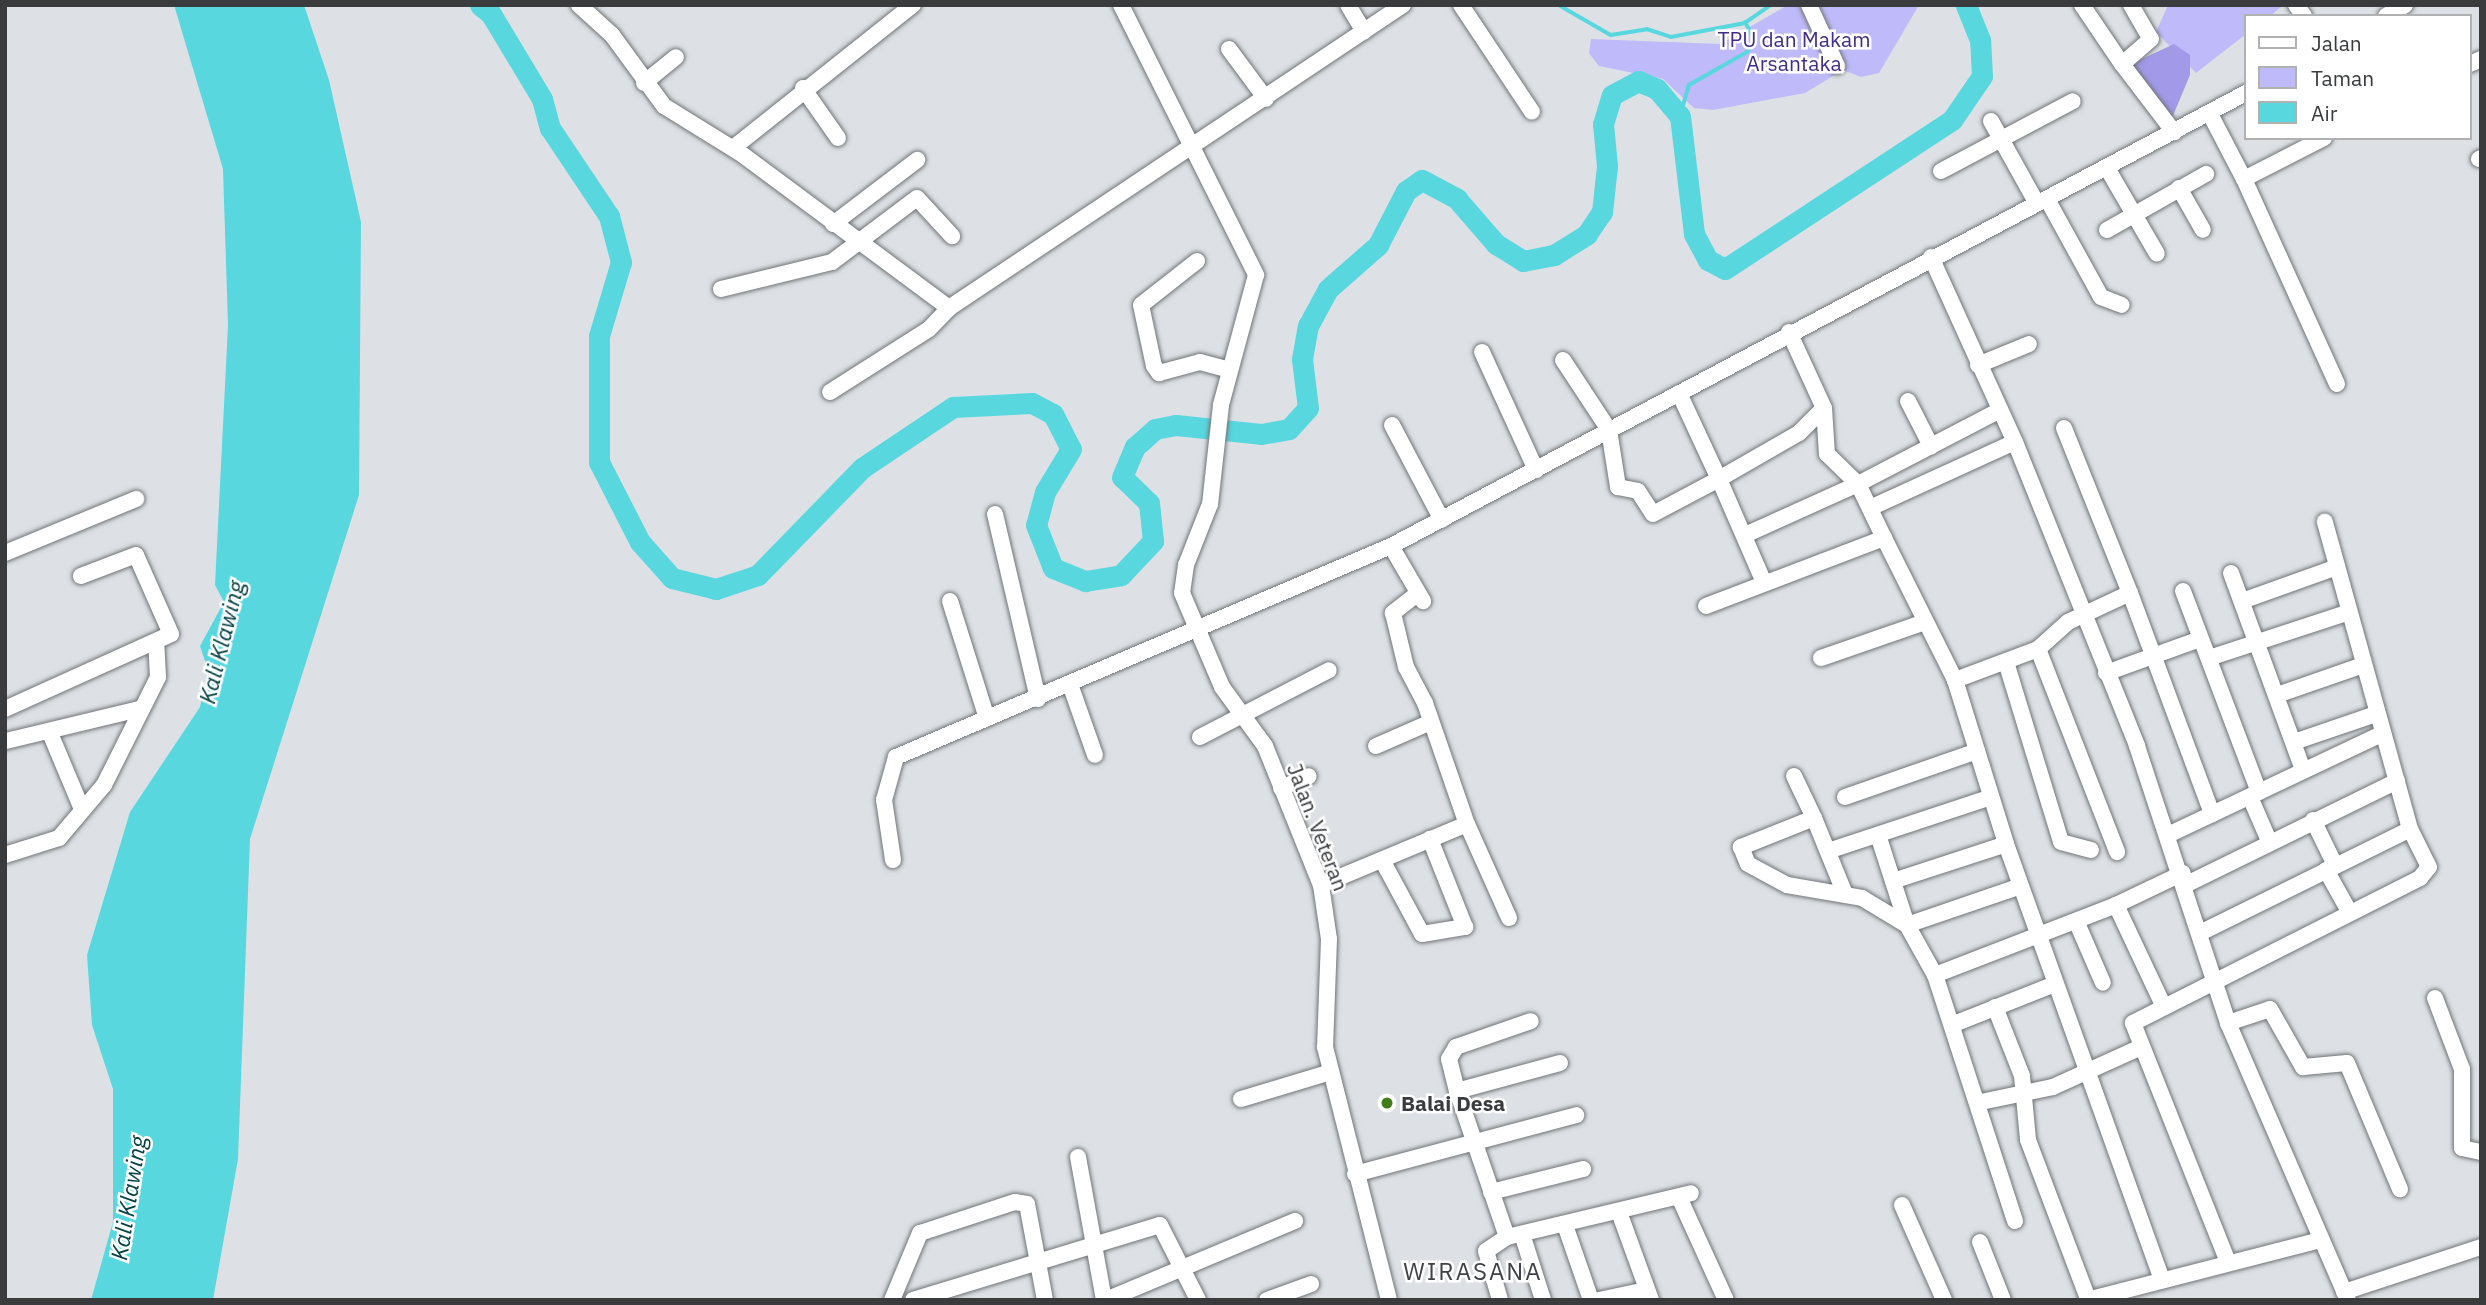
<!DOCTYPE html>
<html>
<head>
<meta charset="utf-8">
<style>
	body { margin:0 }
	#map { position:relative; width:2486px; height:1305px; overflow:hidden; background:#dde1e5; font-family:"IBM Plex Sans",sans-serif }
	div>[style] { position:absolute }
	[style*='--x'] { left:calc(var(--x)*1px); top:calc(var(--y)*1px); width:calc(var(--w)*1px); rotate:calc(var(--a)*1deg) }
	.green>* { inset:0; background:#bfbaf9 }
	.forest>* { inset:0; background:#a29ae8 }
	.water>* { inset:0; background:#58d7df }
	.stream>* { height:3.5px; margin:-1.75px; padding:0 1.75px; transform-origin:1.75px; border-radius:1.75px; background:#58d7df }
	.river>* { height:21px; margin:-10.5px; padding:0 10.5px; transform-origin:10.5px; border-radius:10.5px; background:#58d7df }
	.roads { filter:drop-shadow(0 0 2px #707477) drop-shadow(0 0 2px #707477) }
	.minor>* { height:16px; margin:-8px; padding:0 8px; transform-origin:8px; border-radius:8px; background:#fff }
	.dots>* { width:19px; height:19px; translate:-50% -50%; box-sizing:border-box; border:4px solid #fff; border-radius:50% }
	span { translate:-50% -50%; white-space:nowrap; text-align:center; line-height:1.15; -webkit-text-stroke:5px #fff; paint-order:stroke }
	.park-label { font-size:21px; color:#422e87 }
	.street-label { font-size:21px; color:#393b3d }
	.poi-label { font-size:21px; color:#393b3d; font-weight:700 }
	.left { translate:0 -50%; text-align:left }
	.water-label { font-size:23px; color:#054246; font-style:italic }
	.quarter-label { font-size:24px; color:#3f4246; letter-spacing:2px }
	.frame { position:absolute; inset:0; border:7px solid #393b3d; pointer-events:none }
	.legend { position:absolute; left:2244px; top:14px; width:228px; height:126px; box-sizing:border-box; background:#fff; border:2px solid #b0b1b1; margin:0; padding:9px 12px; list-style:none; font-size:21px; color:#393b3d }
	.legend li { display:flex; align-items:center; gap:14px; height:35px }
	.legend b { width:35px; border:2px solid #b0b1b1 }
</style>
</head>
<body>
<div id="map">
	<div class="green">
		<i style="clip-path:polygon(1788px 5px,1919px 5px,1879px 73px,1861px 77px,1843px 70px,1805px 93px,1713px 110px,1694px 108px,1663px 79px,1599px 66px,1589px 53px,1591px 39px,1720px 44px)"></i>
		<i style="clip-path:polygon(2168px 5px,2280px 5px,2281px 7px,2270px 16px,2246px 16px,2246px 34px,2196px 73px,2156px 32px)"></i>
	</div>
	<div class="forest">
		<i style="clip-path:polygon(2174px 44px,2190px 55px,2190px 75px,2172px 118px,2131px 64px)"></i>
	</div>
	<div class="water">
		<i style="clip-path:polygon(174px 5px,304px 5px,329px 80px,361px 222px,359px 495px,250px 839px,238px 1159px,213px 1300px,91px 1300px,113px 1222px,113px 1089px,92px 1025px,87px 955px,130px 812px,200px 707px,208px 670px,200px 646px,224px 602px,215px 585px,228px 325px,223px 169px)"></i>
	</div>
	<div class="stream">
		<i style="--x:1559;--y:5;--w:60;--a:30"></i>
		<i style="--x:1611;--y:35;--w:36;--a:-9"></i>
		<i style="--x:1647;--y:29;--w:25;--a:18"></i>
		<i style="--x:1671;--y:37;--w:75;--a:-10.7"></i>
		<i style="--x:1745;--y:23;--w:32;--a:-35"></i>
		<i style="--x:1680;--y:116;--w:32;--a:-74"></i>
		<i style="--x:1689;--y:85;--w:67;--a:-29.6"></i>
		<i style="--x:1747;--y:52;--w:14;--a:-56"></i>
		<i style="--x:1755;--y:40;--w:20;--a:-120"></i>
	</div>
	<div class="river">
		<i style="--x:480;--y:5;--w:14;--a:39"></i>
		<i style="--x:491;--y:14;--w:99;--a:59"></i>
		<i style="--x:542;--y:99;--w:30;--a:75"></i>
		<i style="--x:550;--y:128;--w:106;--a:56.2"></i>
		<i style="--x:609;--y:216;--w:48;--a:75.4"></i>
		<i style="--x:621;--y:262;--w:77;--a:106.6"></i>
		<i style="--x:599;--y:336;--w:126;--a:90"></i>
		<i style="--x:599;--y:462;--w:90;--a:62.9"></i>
		<i style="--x:640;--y:542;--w:48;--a:48.4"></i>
		<i style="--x:672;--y:578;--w:45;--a:14"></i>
		<i style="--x:716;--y:589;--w:44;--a:-18.4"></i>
		<i style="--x:758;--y:575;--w:149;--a:-45.8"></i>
		<i style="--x:862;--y:468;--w:110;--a:-33.8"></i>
		<i style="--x:953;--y:407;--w:79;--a:-2.9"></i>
		<i style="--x:1032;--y:403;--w:24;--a:28"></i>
		<i style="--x:1053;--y:414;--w:39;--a:63"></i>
		<i style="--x:1071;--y:449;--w:50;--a:121.2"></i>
		<i style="--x:1045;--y:492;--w:34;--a:105"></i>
		<i style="--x:1036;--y:525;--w:46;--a:68.4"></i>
		<i style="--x:1053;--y:568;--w:35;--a:22"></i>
		<i style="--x:1085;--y:581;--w:36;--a:-9"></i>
		<i style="--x:1121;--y:575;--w:47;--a:-46.7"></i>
		<i style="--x:1153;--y:541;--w:38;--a:-96"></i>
		<i style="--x:1149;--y:503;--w:37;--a:-136"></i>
		<i style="--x:1122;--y:477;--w:33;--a:-67"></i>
		<i style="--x:1135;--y:447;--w:27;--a:-42"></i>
		<i style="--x:1155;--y:429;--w:21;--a:-11"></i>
		<i style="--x:1176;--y:425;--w:85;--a:6"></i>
		<i style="--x:1261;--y:434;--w:28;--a:-10"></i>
		<i style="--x:1289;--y:429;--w:28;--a:-48"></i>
		<i style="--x:1308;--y:408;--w:49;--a:-97"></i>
		<i style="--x:1302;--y:359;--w:34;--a:-80"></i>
		<i style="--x:1308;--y:326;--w:42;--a:-61.6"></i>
		<i style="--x:1328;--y:289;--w:67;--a:-41.3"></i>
		<i style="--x:1378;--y:245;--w:61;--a:-62.6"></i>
		<i style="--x:1406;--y:191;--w:19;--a:-35"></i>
		<i style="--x:1422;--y:180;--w:40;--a:28"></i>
		<i style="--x:1457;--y:199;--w:60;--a:49.1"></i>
		<i style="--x:1496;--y:244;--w:32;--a:32"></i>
		<i style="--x:1523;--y:261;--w:32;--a:-11"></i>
		<i style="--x:1554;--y:255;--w:39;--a:-32"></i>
		<i style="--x:1587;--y:234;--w:27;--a:-56"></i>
		<i style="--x:1602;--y:212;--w:46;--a:-83.8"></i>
		<i style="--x:1607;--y:166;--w:42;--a:-95.4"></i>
		<i style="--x:1603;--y:124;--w:30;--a:-73"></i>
		<i style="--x:1612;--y:95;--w:30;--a:-28"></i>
		<i style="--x:1638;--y:81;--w:21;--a:23"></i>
		<i style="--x:1657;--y:89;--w:35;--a:50"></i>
		<i style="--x:1680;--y:116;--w:119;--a:83.2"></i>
		<i style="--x:1694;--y:234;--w:30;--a:62"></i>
		<i style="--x:1708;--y:260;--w:19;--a:28"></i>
		<i style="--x:1725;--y:269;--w:272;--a:-33.3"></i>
		<i style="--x:1952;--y:120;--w:53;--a:-55.7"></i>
		<i style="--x:1982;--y:76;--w:36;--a:-93"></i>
		<i style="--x:1980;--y:40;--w:38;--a:-112"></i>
	</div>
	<div class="roads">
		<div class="minor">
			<i style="--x:579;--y:5;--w:45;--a:42.3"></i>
			<i style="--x:612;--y:35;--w:88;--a:53.8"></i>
			<i style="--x:664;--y:106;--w:93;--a:31.8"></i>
			<i style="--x:743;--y:155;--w:257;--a:36.6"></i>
			<i style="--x:949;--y:308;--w:546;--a:-33.72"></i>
			<i style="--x:1121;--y:5;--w:302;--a:63.4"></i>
			<i style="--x:1256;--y:275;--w:135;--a:105.1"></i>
			<i style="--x:1221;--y:405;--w:100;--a:96.3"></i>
			<i style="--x:1210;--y:504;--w:66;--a:111.5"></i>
			<i style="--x:1186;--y:565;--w:28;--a:98"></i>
			<i style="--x:1182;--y:593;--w:102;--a:66.9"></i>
			<i style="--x:1222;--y:687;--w:73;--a:53.9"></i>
			<i style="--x:1265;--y:746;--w:150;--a:68.1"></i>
			<i style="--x:1321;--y:885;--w:55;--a:81.6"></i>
			<i style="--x:1329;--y:939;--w:108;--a:92.1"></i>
			<i style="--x:1325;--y:1047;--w:261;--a:75.8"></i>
			<i style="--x:1348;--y:5;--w:31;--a:59"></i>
			<i style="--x:1461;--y:5;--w:128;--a:56.4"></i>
			<i style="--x:1809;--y:5;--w:67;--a:65.3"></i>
			<i style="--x:2082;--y:5;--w:71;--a:55.9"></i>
			<i style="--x:2131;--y:5;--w:39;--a:60"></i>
			<i style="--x:2151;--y:39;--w:38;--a:139"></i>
			<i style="--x:2122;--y:64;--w:86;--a:52.6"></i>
			<i style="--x:2296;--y:5;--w:14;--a:54"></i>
			<i style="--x:2386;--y:16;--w:22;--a:-30"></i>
			<i style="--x:1229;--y:49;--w:62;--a:53.5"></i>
			<i style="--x:2470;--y:64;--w:12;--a:-24"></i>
			<i style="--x:644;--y:83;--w:41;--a:-39.1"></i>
			<i style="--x:803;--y:88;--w:61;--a:55"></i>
			<i style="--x:2210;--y:114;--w:73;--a:62.4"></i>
			<i style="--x:1991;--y:121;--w:93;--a:60.9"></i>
			<i style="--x:2324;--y:138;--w:90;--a:152.9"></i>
			<i style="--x:2244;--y:179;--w:225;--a:65.6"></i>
			<i style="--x:733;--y:148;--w:230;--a:-38.5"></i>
			<i style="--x:2479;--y:159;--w:2;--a:-27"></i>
			<i style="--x:2107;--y:168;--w:99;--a:59.8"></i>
			<i style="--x:1941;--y:171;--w:149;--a:-27.9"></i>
			<i style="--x:2179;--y:188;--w:48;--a:60.3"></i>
			<i style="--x:2047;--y:199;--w:112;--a:61.1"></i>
			<i style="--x:2101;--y:297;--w:22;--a:21"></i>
			<i style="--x:833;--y:224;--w:106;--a:-37.3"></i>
			<i style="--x:2107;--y:230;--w:114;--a:-29.5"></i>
			<i style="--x:1931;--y:257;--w:203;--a:65.6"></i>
			<i style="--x:2015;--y:442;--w:328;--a:68.1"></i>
			<i style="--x:2137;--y:746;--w:292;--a:71.8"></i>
			<i style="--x:2228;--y:1023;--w:302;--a:66.6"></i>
			<i style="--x:1197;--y:261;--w:71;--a:141.8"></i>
			<i style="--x:1141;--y:305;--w:62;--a:78"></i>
			<i style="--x:1154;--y:366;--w:9;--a:54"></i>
			<i style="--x:1159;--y:373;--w:42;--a:-15"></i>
			<i style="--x:1200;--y:362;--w:31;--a:15"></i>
			<i style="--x:721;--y:289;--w:114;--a:-13.7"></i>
			<i style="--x:832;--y:262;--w:106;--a:-37"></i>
			<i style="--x:917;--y:198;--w:52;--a:47.4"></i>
			<i style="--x:1789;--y:332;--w:84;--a:65.3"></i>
			<i style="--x:1824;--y:408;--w:46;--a:86.3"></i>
			<i style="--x:1827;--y:454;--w:43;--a:44.1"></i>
			<i style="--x:1858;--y:484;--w:160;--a:-27.5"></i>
			<i style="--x:1482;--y:352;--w:130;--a:65.4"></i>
			<i style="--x:1563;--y:360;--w:84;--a:56.7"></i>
			<i style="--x:1609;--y:430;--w:58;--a:81"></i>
			<i style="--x:1618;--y:487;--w:20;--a:11"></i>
			<i style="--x:1638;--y:491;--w:27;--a:57"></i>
			<i style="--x:1653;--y:514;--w:75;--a:-27.9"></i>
			<i style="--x:1719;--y:479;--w:110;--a:66.5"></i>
			<i style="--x:1978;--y:365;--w:55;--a:-22.4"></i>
			<i style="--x:830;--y:392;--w:117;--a:-32.5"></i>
			<i style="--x:929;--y:329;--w:29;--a:-46"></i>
			<i style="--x:1679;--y:393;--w:95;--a:65.1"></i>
			<i style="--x:1719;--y:479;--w:92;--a:-29.9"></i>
			<i style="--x:1799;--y:433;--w:35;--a:-45"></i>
			<i style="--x:1908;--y:401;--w:51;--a:62.9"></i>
			<i style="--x:1392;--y:425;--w:107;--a:62.2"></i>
			<i style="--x:2064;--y:428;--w:178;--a:68.2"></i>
			<i style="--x:2130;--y:593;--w:68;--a:154.9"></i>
			<i style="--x:2068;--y:622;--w:40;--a:138"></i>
			<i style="--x:2038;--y:649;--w:89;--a:159.5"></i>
			<i style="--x:1955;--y:680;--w:172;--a:72.7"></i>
			<i style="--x:2006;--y:844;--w:462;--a:70.3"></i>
			<i style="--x:1870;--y:508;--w:159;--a:-24.5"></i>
			<i style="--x:995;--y:514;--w:190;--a:76.9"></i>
			<i style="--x:1884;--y:538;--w:159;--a:63.4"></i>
			<i style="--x:1391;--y:546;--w:64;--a:59.8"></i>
			<i style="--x:5;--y:553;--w:142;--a:-22.4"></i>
			<i style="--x:2231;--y:573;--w:210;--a:69.9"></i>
			<i style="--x:2183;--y:591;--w:215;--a:69.3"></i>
			<i style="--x:2130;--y:593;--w:236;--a:69.6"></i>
			<i style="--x:1417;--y:594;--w:31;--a:142"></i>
			<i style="--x:1393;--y:613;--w:56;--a:76.5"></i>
			<i style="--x:1406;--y:667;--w:41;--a:62.2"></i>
			<i style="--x:1425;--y:703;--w:128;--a:70.9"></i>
			<i style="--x:950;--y:601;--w:123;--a:72.5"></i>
			<i style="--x:2242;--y:601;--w:101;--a:-19.7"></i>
			<i style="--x:1706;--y:606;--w:191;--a:-20.9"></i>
			<i style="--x:1884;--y:538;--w:60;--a:-115.7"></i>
			<i style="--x:1858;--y:484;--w:124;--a:155.7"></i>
			<i style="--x:2038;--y:649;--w:218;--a:68.7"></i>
			<i style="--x:1821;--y:658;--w:107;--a:-19.1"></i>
			<i style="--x:2209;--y:658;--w:145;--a:-18.1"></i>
			<i style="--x:2006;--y:662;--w:188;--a:73"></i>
			<i style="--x:2061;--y:842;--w:31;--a:15"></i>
			<i style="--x:2106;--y:673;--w:100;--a:-19.9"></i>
			<i style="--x:1071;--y:687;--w:72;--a:70.6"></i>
			<i style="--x:2277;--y:695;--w:91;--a:-19.2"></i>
			<i style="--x:5;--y:709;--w:182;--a:-24.3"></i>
			<i style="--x:171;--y:634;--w:86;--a:-113.9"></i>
			<i style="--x:136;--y:555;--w:59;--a:159.1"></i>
			<i style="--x:50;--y:733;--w:82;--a:67.2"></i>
			<i style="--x:1200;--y:737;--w:145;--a:-27.4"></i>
			<i style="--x:6;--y:741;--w:137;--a:-13.5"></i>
			<i style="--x:2294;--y:742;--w:87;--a:-18.9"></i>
			<i style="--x:1376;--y:746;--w:60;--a:-23.6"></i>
			<i style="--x:1794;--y:776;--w:47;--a:64.5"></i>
			<i style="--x:1281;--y:788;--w:30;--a:-23"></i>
			<i style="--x:1845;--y:797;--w:140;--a:-19.2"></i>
			<i style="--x:2250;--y:797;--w:50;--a:66.5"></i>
			<i style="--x:2313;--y:820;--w:50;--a:63.9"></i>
			<i style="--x:2170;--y:834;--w:234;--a:-25.3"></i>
			<i style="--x:1878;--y:835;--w:95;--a:72.1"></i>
			<i style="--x:1907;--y:925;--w:120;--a:-18.9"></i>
			<i style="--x:1828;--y:851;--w:172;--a:-18.3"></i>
			<i style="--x:5;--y:855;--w:57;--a:-17.5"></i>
			<i style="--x:59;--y:838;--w:70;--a:-49.7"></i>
			<i style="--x:104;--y:785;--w:121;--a:-63.4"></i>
			<i style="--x:158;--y:677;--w:35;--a:-93"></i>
			<i style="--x:893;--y:860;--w:61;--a:-98.5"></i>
			<i style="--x:884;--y:800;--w:45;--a:-74.4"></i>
			<i style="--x:896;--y:757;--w:538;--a:-23.09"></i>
			<i style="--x:1391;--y:546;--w:968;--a:-27.92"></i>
			<i style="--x:1382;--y:860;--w:84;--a:61.6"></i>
			<i style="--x:1422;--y:934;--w:44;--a:-9.2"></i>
			<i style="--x:1465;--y:927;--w:95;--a:-111.7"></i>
			<i style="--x:2326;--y:870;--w:49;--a:60.8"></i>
			<i style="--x:1893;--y:881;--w:119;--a:-18.1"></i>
			<i style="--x:2187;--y:884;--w:234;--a:-26.1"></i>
			<i style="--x:1321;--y:885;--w:158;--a:-22.7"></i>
			<i style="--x:1467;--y:824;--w:103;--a:65.9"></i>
			<i style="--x:1845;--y:894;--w:82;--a:-112.2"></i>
			<i style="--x:1814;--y:818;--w:79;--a:158.3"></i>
			<i style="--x:1741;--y:847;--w:18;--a:68"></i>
			<i style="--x:1748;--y:864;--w:44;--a:28.3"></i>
			<i style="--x:1787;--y:885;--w:76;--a:9.8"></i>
			<i style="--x:1862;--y:898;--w:52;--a:31"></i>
			<i style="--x:1907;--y:925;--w:57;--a:60.8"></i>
			<i style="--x:2077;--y:923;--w:65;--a:66.6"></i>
			<i style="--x:2200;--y:933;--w:234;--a:-26.3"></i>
			<i style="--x:2435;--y:998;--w:76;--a:69.2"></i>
			<i style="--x:2462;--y:1069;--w:79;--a:90"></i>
			<i style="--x:2462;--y:1148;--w:19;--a:12"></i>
			<i style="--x:1995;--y:1007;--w:74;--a:68.6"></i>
			<i style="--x:2022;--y:1076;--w:64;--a:84.6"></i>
			<i style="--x:2028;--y:1140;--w:170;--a:69.3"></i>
			<i style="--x:2164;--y:1007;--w:113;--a:-115.2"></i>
			<i style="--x:2116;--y:905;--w:74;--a:-25.5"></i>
			<i style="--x:2228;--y:1023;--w:44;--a:-18.4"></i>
			<i style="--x:2270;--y:1009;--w:67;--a:60.4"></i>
			<i style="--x:2303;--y:1067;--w:44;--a:-5.2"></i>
			<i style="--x:2347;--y:1063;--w:137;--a:67.2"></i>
			<i style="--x:1954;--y:1024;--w:109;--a:-21.6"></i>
			<i style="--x:1560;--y:1063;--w:107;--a:164.8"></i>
			<i style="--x:1457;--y:1091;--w:154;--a:71.1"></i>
			<i style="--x:1507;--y:1237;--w:189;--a:-13.4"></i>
			<i style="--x:1457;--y:1091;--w:33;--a:-104"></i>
			<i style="--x:1449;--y:1059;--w:14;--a:-60"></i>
			<i style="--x:1456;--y:1047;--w:79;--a:-19.1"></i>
			<i style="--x:1241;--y:1099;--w:94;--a:-16.7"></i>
			<i style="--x:1981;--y:1102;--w:74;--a:-11.8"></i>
			<i style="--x:2053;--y:1087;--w:97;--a:-24.4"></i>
			<i style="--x:1078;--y:1157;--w:145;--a:79.7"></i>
			<i style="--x:1355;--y:1174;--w:229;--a:-14.9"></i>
			<i style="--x:1491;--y:1192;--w:95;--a:-14"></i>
			<i style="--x:1679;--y:1197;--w:113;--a:65.5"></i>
			<i style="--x:1902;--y:1205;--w:104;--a:66.1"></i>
			<i style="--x:1619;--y:1212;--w:94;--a:70"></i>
			<i style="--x:2015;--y:1221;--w:259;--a:-108"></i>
			<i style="--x:1935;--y:975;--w:194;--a:-21.1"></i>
			<i style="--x:1565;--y:1225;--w:79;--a:70.9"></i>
			<i style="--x:1522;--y:1234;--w:69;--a:72.3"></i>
			<i style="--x:1980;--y:1242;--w:62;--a:68.4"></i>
			<i style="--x:2228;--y:1262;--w:257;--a:-111.7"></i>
			<i style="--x:2133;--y:1023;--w:322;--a:-26.8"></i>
			<i style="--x:2420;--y:878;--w:14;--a:-51"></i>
			<i style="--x:2429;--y:867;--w:42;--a:-116.6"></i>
			<i style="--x:2410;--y:829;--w:319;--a:-105.5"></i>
			<i style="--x:2344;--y:1292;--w:144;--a:-18.2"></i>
			<i style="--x:892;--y:1300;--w:73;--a:-67.3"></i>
			<i style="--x:920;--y:1233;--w:100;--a:-18.1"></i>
			<i style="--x:1015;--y:1202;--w:12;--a:9"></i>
			<i style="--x:1027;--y:1204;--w:98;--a:79.4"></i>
			<i style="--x:913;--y:1300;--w:258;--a:-16.9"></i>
			<i style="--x:1160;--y:1225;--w:84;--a:63.1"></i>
			<i style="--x:1106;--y:1300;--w:205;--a:-22.7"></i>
			<i style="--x:1267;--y:1300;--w:47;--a:-20"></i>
			<i style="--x:1500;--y:1300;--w:51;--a:-105.9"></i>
			<i style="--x:1486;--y:1251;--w:25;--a:-34"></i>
			<i style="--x:1599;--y:1300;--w:48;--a:-12"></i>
			<i style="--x:2087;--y:1300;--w:242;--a:-14.4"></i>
		</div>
	</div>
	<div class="dots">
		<i style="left:1387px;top:1103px;background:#417e1b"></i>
	</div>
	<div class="park-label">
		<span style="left:1794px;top:51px">TPU dan Makam<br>Arsantaka</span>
	</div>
	<div class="street-label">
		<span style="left:1318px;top:827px;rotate:69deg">Jalan. Veteran</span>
	</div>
	<div class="poi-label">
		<span class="left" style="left:1401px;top:1103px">Balai Desa</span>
	</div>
	<div class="water-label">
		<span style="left:221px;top:642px;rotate:-76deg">Kali Klawing</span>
		<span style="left:128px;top:1198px;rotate:-81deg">Kali Klawing</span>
	</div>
	<div class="quarter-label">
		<span style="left:1473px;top:1272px">WIRASANA</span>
	</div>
	<div class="frame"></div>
	<ul class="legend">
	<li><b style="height:9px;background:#fff"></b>Jalan</li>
	<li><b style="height:19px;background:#bfbaf9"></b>Taman</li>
	<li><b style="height:19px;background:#58d7df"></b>Air</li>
	</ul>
</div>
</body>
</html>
